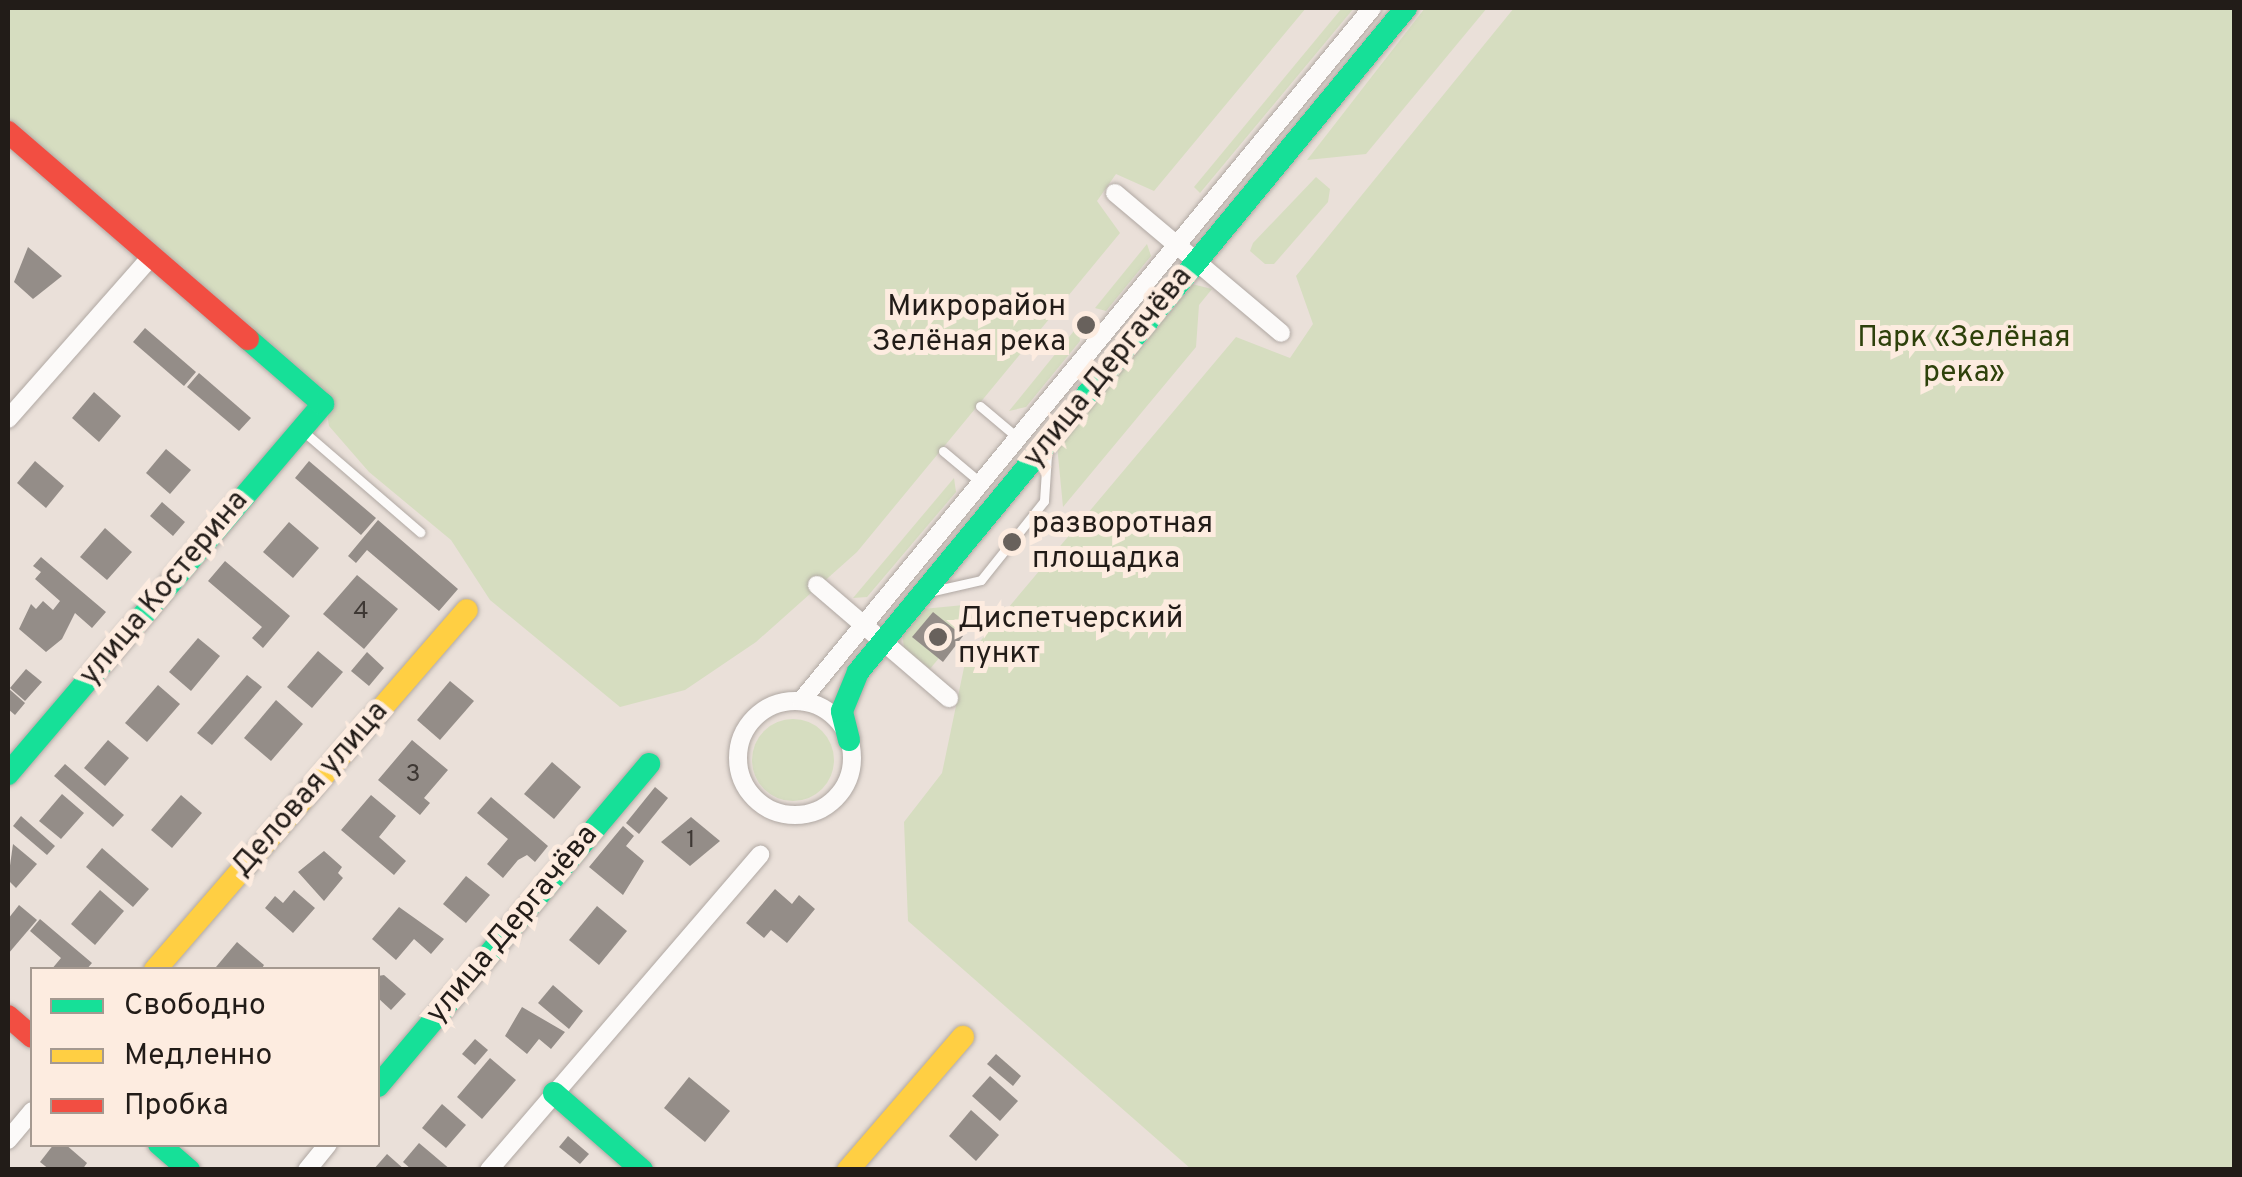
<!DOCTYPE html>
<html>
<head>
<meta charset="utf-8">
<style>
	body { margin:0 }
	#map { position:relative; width:2242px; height:1177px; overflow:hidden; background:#eae0d9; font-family:Overpass,sans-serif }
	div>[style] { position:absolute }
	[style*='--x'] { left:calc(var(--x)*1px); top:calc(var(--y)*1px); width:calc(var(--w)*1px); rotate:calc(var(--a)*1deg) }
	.green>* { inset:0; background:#d6ddc0 }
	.round { border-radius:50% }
	.building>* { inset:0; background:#948d88 }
	.roads { filter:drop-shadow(0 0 2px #b0a8a3) drop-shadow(0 0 2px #b0a8a3) }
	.lane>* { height:9px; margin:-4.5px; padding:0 4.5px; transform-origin:4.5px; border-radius:4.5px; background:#fcfaf9 }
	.street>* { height:18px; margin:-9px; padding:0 9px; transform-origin:9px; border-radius:9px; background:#fcfaf9 }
	.street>.ring { margin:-9px; padding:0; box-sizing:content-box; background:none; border:18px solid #fcfaf9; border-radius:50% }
	.fast>* { height:22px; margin:-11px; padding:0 11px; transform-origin:11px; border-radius:11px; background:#16e098 }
	.slow>* { height:22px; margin:-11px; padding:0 11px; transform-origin:11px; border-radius:11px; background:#ffcf43 }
	.jam>* { height:22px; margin:-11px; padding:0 11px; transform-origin:11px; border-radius:11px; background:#f24e42 }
	.dots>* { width:28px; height:28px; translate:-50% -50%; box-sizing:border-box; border:5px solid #fdece0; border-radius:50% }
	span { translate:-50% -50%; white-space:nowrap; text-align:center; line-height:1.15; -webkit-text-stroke:10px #fdece0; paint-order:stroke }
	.number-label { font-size:25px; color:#3e3834 }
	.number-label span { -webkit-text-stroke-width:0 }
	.poi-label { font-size:30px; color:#221c18 }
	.right { translate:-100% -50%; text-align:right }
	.left { translate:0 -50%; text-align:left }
	.park-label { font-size:30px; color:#2e410b }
	.street-label { font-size:30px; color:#221c18 }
	.frame { position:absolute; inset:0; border:10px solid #221c18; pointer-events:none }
	.legend { position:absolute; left:30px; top:967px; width:350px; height:180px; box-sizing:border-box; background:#fdece0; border:2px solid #a59990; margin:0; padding:12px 18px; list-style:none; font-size:30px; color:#221c18 }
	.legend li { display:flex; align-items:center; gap:20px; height:50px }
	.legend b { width:50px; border:2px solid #a59990 }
</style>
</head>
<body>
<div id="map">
	<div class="green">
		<i style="clip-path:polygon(8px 8px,1306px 8px,1154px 191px,1116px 174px,1097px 201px,1120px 233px,857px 552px,756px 642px,685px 690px,620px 707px,490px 600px,451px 540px,369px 472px,329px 426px,324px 395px,8px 126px)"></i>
		<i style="clip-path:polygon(1342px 8px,1354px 8px,1200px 193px,1194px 187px)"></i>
		<i style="clip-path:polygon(1425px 8px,1487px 8px,1366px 154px,1307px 160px)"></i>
		<i style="clip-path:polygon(1514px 8px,2234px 8px,2234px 1169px,1191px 1169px,908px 921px,904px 822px,942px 773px,966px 658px,1236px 337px,1290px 358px,1313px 324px,1296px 276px)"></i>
		<i style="clip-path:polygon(1316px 177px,1330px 189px,1328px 202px,1274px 264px,1265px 264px,1250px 251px,1253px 243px)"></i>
		<i style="clip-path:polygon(1147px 244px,1151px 256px,1106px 311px,1095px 308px)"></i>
		<i style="clip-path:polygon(1192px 284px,1212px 289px,1199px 305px,1196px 347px,1063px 507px,1057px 445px)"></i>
		<i style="clip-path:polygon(1078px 326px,1080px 341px,1026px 407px,1009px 411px)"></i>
		<i style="clip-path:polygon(954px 478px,956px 492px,867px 597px,853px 598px)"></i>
		<i style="clip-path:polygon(984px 603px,930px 669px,904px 648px,902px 633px,923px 609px)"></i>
		<i class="round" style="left:752px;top:719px;width:82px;height:82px"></i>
	</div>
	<div class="building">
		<i style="clip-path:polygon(28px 247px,62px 276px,33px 299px,14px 282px)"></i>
		<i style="clip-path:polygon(145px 328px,196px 372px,184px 386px,133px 342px)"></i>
		<i style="clip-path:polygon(199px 373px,251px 418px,239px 431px,187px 387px)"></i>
		<i style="clip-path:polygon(94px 392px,121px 416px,99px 442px,72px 418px)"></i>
		<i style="clip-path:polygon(166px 449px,191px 470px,170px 494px,146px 473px)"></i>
		<i style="clip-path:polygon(35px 461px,64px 486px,46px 508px,17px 483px)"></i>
		<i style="clip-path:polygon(309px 461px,376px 518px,361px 535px,295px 478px)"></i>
		<i style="clip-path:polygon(162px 502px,185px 522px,173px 536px,150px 516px)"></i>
		<i style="clip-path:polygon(378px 520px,458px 589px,439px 611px,367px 550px,356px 563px,348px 556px)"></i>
		<i style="clip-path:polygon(289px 522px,319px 548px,293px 578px,263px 552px)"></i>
		<i style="clip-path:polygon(105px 528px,132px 552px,107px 580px,80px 557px)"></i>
		<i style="clip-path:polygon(41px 557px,106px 612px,92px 628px,75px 613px,62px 639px,46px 652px,19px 629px,31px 604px,36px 609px,43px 601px,53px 610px,60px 601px,35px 579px,41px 572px,33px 566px)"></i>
		<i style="clip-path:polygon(225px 561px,290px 616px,263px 648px,252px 638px,262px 627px,208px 581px)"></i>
		<i style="clip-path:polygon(357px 575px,398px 609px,364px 649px,323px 614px)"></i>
		<i style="clip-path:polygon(933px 612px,963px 636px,943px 662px,912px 637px)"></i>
		<i style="clip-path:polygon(198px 638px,220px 656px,191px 691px,169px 672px)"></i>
		<i style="clip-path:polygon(318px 651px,343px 672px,312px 708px,287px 687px)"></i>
		<i style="clip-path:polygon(367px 652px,384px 668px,369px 686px,351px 671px)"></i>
		<i style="clip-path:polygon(26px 669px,42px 682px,25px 701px,10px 688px)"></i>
		<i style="clip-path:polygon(247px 675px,262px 687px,212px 745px,197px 733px)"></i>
		<i style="clip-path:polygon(450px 681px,474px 701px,440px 740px,417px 720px)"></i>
		<i style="clip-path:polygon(158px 685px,180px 704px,147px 742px,125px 723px)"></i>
		<i style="clip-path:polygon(8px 688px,25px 703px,15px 715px,8px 709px)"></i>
		<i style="clip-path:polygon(276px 700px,303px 724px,271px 761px,244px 738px)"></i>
		<i style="clip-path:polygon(108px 740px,129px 758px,105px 786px,84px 768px)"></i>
		<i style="clip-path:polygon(412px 740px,448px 770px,424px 798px,430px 803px,420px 815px,378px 780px)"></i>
		<i style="clip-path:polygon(552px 762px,581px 787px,554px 819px,524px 794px)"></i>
		<i style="clip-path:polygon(65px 764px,124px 815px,113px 827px,54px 776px)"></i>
		<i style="clip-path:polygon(655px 787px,668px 798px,639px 834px,626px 823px)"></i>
		<i style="clip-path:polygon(62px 794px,84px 813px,61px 839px,39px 821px)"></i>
		<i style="clip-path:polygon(181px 795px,202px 813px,172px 848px,151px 830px)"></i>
		<i style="clip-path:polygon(371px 795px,396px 816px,379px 837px,406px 861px,394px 875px,341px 830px)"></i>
		<i style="clip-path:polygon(491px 797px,548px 846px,535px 862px,527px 855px,518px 860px,503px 878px,487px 864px,508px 839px,477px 813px)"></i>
		<i style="clip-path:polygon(21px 816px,55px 846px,47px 855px,13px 826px)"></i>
		<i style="clip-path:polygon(691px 817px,720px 841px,690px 866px,661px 842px)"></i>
		<i style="clip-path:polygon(623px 826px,634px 836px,626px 846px,644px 861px,623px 895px,589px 867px)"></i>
		<i style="clip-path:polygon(13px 844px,37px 864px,16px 888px,8px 880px)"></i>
		<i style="clip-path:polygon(102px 848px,149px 889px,133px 907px,86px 867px)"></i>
		<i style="clip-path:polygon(324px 851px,342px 867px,338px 873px,343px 878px,324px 901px,298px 872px)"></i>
		<i style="clip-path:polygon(466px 876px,490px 895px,466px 923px,443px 904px)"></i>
		<i style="clip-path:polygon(775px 889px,792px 904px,799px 895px,815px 909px,787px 943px,771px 930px,764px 938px,746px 923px)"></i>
		<i style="clip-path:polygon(100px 890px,124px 911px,95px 945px,71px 924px)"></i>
		<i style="clip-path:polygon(294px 890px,315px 908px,293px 933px,265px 908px,275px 896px,283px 903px)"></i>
		<i style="clip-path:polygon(19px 905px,37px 920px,8px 954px,8px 919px)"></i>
		<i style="clip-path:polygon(597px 906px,627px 931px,599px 965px,569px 940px)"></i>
		<i style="clip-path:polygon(399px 907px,444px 939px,431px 954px,414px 939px,396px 960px,372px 939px)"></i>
		<i style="clip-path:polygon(40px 919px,92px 963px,86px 970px,51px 970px,61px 958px,30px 931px)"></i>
		<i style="clip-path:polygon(237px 942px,264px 965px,261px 970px,216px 967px)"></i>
		<i style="clip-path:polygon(384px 975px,406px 994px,391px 1010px,378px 998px,378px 976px)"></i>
		<i style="clip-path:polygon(553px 985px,583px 1011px,569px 1029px,538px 1003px)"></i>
		<i style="clip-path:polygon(522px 1007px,565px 1032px,551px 1049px,539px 1039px,527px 1054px,505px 1036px)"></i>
		<i style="clip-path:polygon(475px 1039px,488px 1050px,475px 1065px,462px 1054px)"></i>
		<i style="clip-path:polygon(996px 1054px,1021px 1076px,1013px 1086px,987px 1064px)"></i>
		<i style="clip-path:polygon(490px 1058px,516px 1080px,482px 1119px,457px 1097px)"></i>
		<i style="clip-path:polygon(990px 1076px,1018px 1101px,1000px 1121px,972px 1096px)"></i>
		<i style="clip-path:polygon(689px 1077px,730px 1111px,705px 1142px,664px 1108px)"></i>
		<i style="clip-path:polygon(442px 1104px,466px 1125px,446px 1148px,422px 1128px)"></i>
		<i style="clip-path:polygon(971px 1110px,999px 1135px,976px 1161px,949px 1136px)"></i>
		<i style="clip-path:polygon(568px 1136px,589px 1154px,580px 1164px,559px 1147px)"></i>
		<i style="clip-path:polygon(419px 1143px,451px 1170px,412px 1170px,403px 1162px)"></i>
		<i style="clip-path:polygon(54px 1144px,65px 1144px,87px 1163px,82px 1170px,50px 1170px,40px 1162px)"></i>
		<i style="clip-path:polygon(387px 1154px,405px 1170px,373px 1170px)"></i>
	</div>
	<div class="roads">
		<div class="lane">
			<i style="--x:980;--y:406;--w:50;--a:40.1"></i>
			<i style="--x:303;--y:431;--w:155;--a:40.8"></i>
			<i style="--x:943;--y:451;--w:48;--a:40"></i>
			<i style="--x:933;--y:591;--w:49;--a:-12.9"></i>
			<i style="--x:981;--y:580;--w:101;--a:-51.4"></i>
			<i style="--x:1044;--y:501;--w:47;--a:-86.3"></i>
		</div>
		<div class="street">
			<i style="--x:1115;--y:193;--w:217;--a:40.1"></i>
			<i style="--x:8;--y:419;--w:216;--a:-48.6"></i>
			<i style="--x:817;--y:585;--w:174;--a:40.6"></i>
			<i class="ring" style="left:738px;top:701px;width:96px;height:96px"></i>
			<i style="--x:801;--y:701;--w:898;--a:-50.51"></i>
			<i style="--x:8;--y:1140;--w:38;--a:-50"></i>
			<i style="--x:307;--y:1170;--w:33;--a:-51"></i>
			<i style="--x:489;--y:1170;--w:416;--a:-49.3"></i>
		</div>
		<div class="fast">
			<i style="--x:849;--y:740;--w:30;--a:-104"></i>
			<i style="--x:842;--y:711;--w:42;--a:-67.7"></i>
			<i style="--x:858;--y:672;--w:861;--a:-50.47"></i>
			<i style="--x:8;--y:774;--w:486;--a:-49.6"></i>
			<i style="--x:323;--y:404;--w:99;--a:-139.1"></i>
			<i style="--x:378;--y:1086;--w:421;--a:-49.9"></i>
			<i style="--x:554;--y:1093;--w:117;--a:41.2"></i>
			<i style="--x:159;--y:1144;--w:40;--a:41"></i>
		</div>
		<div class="slow">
			<i style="--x:155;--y:970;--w:476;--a:-49.1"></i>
			<i style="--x:848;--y:1170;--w:176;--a:-49.2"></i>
		</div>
		<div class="jam">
			<i style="--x:8;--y:132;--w:317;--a:40.8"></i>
			<i style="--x:8;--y:1016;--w:32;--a:41"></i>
		</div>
	</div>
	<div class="dots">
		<i style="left:1086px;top:325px;background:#68615c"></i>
		<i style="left:1012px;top:542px;background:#68615c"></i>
		<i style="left:938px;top:637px;background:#68615c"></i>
	</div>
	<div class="number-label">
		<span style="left:361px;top:612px">4</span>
		<span style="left:413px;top:775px">3</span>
		<span style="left:691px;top:841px">1</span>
	</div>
	<div class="poi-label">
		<span class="right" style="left:1066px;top:325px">Микрорайон<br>Зелёная река</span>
		<span class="left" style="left:1032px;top:542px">разворотная<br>площадка</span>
		<span class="left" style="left:958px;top:637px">Диспетчерский<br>пункт</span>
	</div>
	<div class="park-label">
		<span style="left:1964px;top:356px">Парк «Зелёная<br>река»</span>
	</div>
	<div class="street-label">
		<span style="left:1109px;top:368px;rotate:-51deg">улица Дергачёва</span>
		<span style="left:165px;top:589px;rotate:-50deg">улица Костерина</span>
		<span style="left:311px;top:790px;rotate:-49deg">Деловая улица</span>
		<span style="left:513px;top:925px;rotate:-50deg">улица Дергачёва</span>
	</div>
	<div class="frame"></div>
	<ul class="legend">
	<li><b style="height:12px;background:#16e098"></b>Свободно</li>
	<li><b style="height:12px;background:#ffcf43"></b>Медленно</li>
	<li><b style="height:12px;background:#f24e42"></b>Пробка</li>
	</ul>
</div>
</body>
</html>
